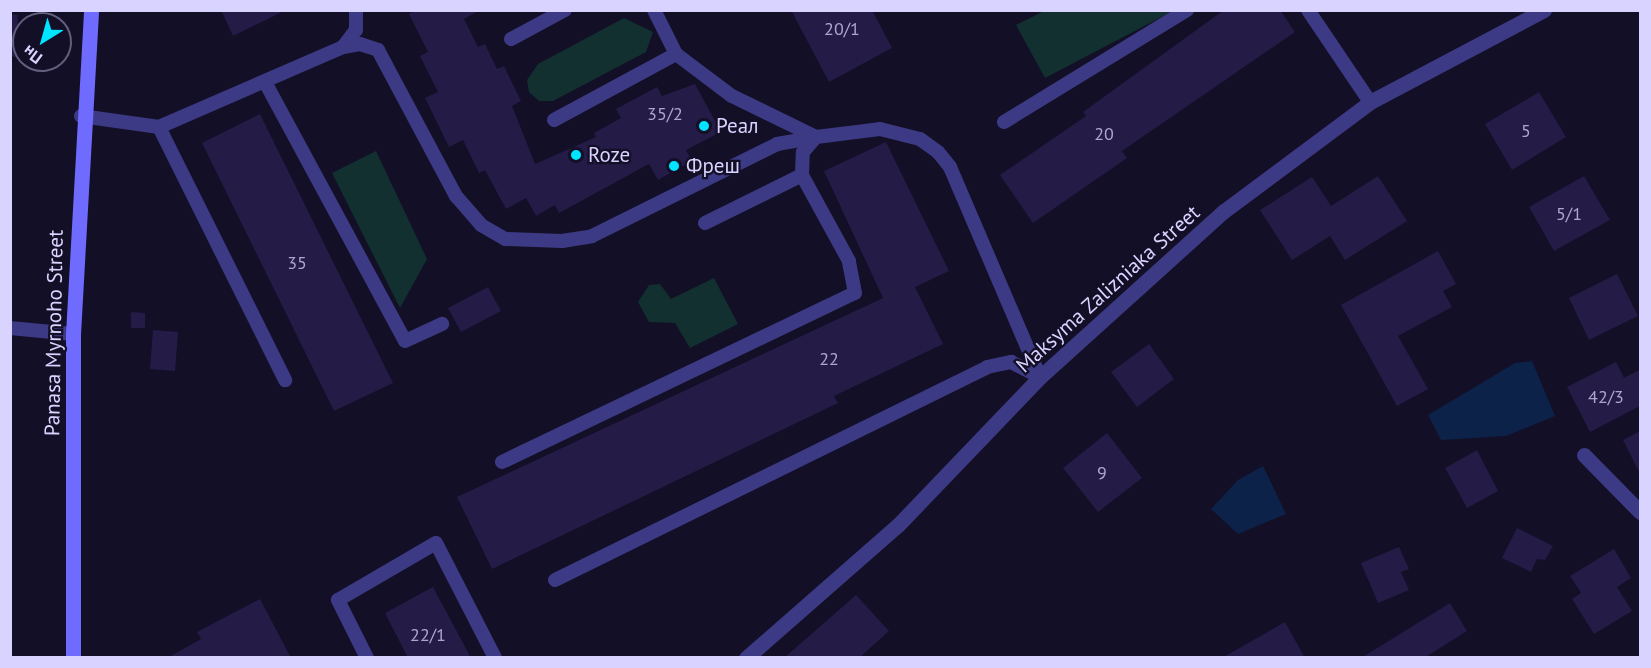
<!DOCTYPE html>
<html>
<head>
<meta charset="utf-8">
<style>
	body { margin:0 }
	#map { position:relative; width:1651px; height:668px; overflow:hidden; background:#130f26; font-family:"PT Sans",sans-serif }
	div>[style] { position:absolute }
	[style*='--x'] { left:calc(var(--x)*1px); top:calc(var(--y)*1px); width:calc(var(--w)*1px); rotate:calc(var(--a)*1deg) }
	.green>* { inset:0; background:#12302f }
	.water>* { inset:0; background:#0c2248 }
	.building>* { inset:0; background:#241b47 }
	.lane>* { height:14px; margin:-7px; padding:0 7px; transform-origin:7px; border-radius:7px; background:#3d3a85 }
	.street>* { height:15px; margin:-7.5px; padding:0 7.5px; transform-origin:7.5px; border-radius:7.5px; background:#3d3a85 }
	.secondary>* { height:15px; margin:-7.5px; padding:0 7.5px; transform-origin:7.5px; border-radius:7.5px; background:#6f6bff }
	.dots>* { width:16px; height:16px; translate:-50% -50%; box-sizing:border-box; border:3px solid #130f26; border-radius:50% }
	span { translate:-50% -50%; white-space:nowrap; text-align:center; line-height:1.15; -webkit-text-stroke:4.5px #130f26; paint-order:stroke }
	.number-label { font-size:18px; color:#aca6d1 }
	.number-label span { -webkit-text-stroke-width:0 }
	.poi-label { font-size:21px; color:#d9d4ff }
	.left { translate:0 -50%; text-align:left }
	.street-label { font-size:21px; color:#d9d4ff }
	.frame { position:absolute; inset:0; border:12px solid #d9d4ff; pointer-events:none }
	.north { position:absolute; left:12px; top:12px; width:60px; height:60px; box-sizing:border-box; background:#130f26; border:2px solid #625e7d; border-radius:50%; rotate:217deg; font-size:16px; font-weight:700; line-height:24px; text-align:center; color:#d9d4ff }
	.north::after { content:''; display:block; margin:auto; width:21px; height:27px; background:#00e5ff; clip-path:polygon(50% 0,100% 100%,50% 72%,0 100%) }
</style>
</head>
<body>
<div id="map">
	<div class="green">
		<i style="clip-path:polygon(1044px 11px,1173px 11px,1045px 78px,1016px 25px)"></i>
		<i style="clip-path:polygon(624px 18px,653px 32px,646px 52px,553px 101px,539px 101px,529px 92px,527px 80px,538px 64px)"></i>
		<i style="clip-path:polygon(376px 151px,427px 259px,400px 308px,332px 173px)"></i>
		<i style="clip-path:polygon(714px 278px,738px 324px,690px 348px,675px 323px,649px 322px,638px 302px,649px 285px,660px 284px,671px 299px)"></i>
	</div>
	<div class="water">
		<i style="clip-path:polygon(1532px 361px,1555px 416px,1506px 436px,1441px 440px,1428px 415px,1515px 363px)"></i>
		<i style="clip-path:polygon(1263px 466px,1286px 514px,1238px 534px,1211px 509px,1238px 480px)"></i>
	</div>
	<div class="building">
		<i style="clip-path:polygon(221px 10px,286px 10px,233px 36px)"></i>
		<i style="clip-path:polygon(416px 10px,480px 10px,464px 19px,478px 47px,485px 44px,497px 69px,504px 66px,521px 101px,512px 106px,535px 164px,596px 137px,594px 133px,621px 118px,616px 109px,657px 87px,662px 96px,695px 84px,721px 132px,686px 150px,692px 161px,658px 180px,649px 164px,559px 213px,555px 205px,536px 216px,526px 198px,506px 209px,485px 170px,479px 173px,463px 140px,449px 147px,425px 98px,438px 92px,420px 56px,428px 52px,409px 14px)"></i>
		<i style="clip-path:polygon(791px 10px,872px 10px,892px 48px,829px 82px)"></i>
		<i style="clip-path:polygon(1224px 10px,1280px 10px,1295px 32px,1122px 151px,1127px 158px,1033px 223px,1000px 175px,1086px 116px,1083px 112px)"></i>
		<i style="clip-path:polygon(10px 14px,18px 15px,16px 57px,10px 56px)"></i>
		<i style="clip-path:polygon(1539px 92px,1566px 137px,1512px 170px,1485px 124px)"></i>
		<i style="clip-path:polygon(260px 114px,393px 383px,334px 411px,202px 143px)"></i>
		<i style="clip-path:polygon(886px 142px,949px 271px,915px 287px,943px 344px,834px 396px,838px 403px,492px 569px,457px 497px,883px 298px,824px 171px)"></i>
		<i style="clip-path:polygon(1378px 176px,1407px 221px,1345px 260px,1330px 236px,1292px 260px,1260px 210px,1312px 177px,1331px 206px)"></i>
		<i style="clip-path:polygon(1584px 176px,1610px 220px,1554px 251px,1529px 207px)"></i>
		<i style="clip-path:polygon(1438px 251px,1456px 284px,1443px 291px,1452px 307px,1398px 336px,1428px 389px,1397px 406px,1341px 305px)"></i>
		<i style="clip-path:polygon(1617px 274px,1638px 316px,1589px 340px,1569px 298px)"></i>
		<i style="clip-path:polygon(488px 287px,501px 311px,461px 332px,448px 308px)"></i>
		<i style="clip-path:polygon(131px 312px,145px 313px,145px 328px,131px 328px)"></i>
		<i style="clip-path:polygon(153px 330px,178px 332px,175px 371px,150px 369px)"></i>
		<i style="clip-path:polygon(1149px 344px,1174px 379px,1137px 407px,1111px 372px)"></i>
		<i style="clip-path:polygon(1616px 362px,1624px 378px,1639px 370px,1640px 406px,1590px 432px,1567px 387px)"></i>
		<i style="clip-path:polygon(1640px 431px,1640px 474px,1623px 440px)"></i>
		<i style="clip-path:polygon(1107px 433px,1142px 478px,1098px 512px,1063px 468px)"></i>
		<i style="clip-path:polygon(1477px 450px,1498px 491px,1467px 508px,1445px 468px)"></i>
		<i style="clip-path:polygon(1517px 528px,1553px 546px,1545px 560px,1537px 559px,1531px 572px,1502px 558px)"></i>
		<i style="clip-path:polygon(1399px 547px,1409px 569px,1401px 572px,1409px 590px,1378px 603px,1361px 563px)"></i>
		<i style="clip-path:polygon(1614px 549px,1631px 578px,1617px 587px,1632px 611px,1594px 634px,1572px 599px,1581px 593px,1570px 576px)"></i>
		<i style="clip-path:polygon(433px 587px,471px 658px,408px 658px,385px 613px)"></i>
		<i style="clip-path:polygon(856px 595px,889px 631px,859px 658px,784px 658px)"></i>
		<i style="clip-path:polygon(260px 599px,291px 658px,167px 658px,201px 639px,197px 632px)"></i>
		<i style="clip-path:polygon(1450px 603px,1467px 631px,1424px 658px,1361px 658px)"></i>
		<i style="clip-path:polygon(1285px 622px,1305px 658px,1222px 658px)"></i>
	</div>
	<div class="lane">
		<i style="--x:654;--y:10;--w:49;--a:63.4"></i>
		<i style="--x:676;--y:54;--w:70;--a:36.9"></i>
		<i style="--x:732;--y:96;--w:93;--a:26"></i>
		<i style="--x:816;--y:137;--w:64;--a:-7.1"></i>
		<i style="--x:880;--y:129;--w:41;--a:14"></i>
		<i style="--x:920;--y:139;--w:22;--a:36"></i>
		<i style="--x:938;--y:152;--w:19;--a:51"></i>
		<i style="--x:950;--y:167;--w:228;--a:66.8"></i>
		<i style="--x:1308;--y:10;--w:111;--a:56"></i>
		<i style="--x:511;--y:39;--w:61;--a:-28.2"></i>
		<i style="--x:343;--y:47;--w:17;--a:-10"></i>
		<i style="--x:360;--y:44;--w:19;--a:18"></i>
		<i style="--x:378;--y:50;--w:166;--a:61.9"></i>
		<i style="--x:456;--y:196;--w:38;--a:49"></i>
		<i style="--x:481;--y:225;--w:28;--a:30"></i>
		<i style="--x:505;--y:239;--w:57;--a:2"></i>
		<i style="--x:562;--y:241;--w:30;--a:-9"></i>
		<i style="--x:592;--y:236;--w:207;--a:-26.4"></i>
		<i style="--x:777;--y:144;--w:40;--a:-10"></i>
		<i style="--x:265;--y:82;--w:294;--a:61.6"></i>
		<i style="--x:405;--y:341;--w:41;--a:-24.7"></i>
		<i style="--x:81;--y:116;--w:79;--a:8"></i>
		<i style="--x:159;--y:127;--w:201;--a:-23.5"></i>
		<i style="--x:343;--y:47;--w:21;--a:-53"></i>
		<i style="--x:356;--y:30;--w:20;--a:-90"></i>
		<i style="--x:554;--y:120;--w:139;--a:-28.4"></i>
		<i style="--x:1004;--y:122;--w:215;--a:-31.5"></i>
		<i style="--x:159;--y:127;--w:283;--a:63.5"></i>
		<i style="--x:705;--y:223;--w:108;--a:-26.3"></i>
		<i style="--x:10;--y:328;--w:63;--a:5.4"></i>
		<i style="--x:502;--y:462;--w:391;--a:-25.6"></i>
		<i style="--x:855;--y:293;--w:33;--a:-101"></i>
		<i style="--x:849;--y:261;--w:98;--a:-118.7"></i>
		<i style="--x:802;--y:175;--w:23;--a:-88"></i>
		<i style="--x:803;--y:152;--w:20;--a:-49"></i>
		<i style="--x:555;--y:580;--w:482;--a:-26.2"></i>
		<i style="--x:987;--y:367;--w:25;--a:-12"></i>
		<i style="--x:1011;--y:362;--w:33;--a:27"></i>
		<i style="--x:367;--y:658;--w:65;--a:-116.6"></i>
		<i style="--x:338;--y:600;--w:113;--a:-30.2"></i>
		<i style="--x:436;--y:543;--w:129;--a:62.8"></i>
	</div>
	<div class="street">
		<i style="--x:1584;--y:455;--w:80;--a:45.5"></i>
		<i style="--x:746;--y:658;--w:202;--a:-41.2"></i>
		<i style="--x:898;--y:525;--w:205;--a:-46.2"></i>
		<i style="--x:1040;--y:377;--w:248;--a:-42.1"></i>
		<i style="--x:1224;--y:211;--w:182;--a:-36.7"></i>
		<i style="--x:1370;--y:102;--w:197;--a:-27.9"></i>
	</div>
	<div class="secondary">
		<i style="--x:73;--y:658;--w:324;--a:-90"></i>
		<i style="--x:73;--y:334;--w:324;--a:-86.8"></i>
	</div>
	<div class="dots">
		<i style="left:704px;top:126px;background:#00e5ff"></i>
		<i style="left:576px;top:155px;background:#00e5ff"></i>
		<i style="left:674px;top:166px;background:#00e5ff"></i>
	</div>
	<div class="number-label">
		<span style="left:842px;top:29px">20/1</span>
		<span style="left:665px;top:114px">35/2</span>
		<span style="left:1526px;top:131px">5</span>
		<span style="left:1104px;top:134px">20</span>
		<span style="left:1569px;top:214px">5/1</span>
		<span style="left:297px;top:263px">35</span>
		<span style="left:829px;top:359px">22</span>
		<span style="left:1606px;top:397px">42/3</span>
		<span style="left:1102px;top:473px">9</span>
		<span style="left:428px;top:635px">22/1</span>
	</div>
	<div class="poi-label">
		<span class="left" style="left:716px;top:126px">Реал</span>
		<span class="left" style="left:588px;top:155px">Roze</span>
		<span class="left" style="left:686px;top:166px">Фреш</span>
	</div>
	<div class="street-label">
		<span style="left:1108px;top:289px;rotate:-42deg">Maksyma Zalizniaka Street</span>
		<span style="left:54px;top:333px;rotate:-89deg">Panasa Myrnoho Street</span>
	</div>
	<div class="frame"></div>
	<div class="north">Пн</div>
</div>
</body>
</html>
